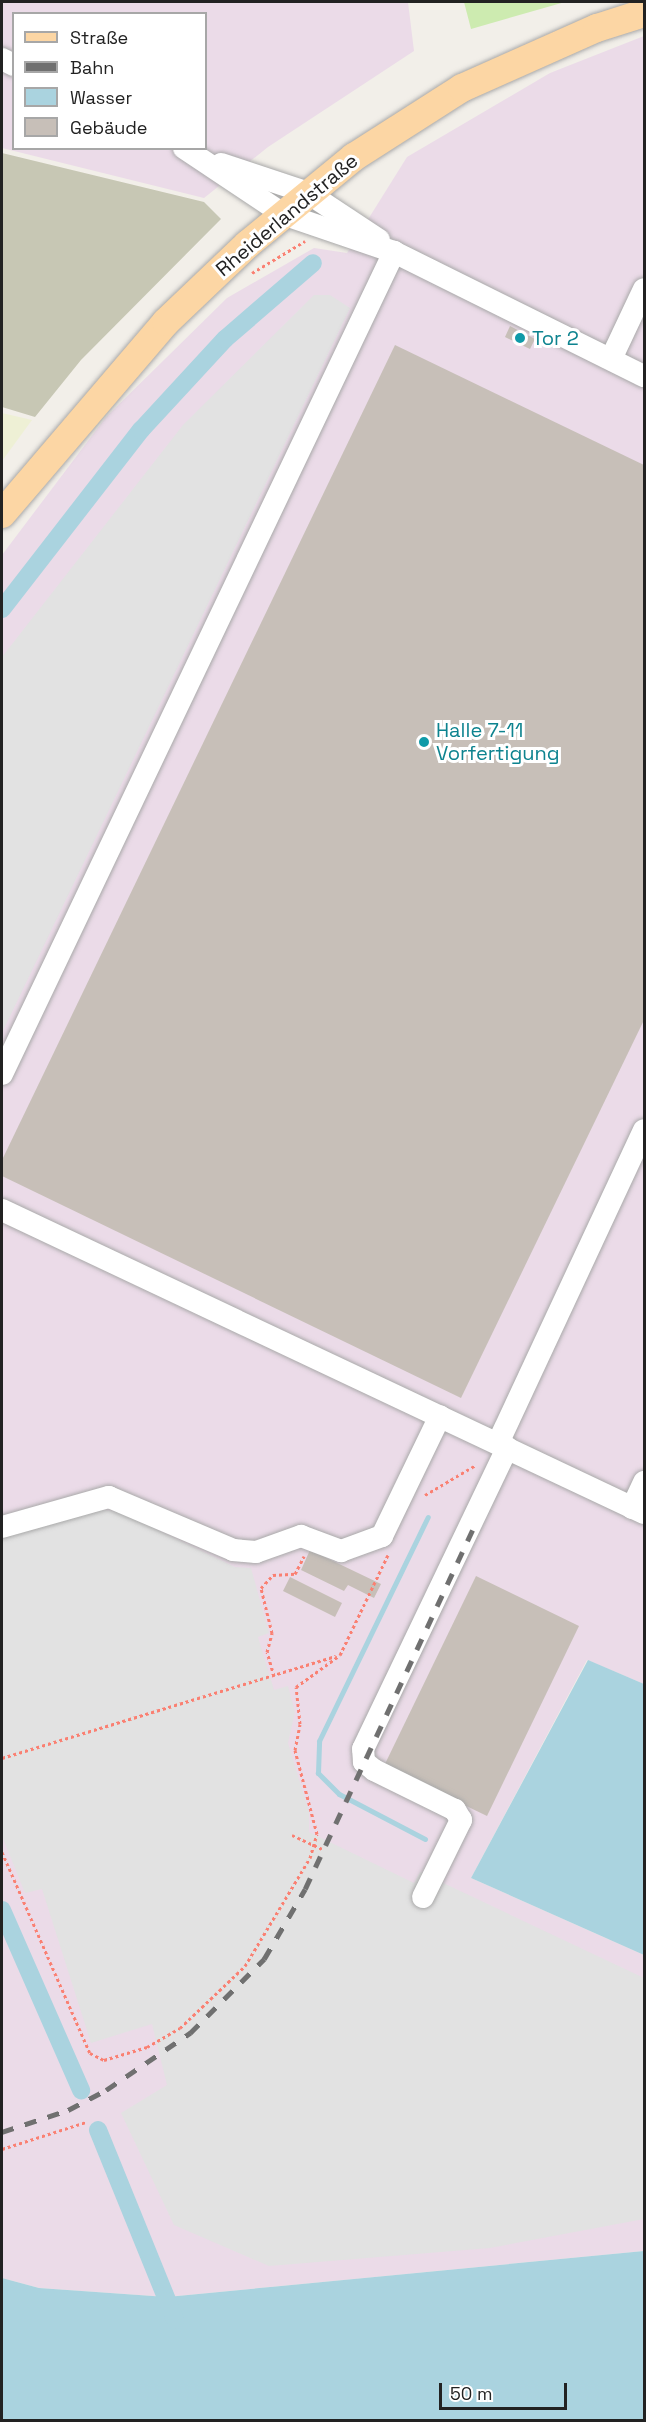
<!DOCTYPE html>
<html>
<head>
<meta charset="utf-8">
<style>
	body { margin:0 }
	#map { position:relative; width:646px; height:2422px; overflow:hidden; background:#f2efe9; font-family:"Space Grotesk",sans-serif }
	div>[style] { position:absolute }
	[style*='--x'] { left:calc(var(--x)*1px); top:calc(var(--y)*1px); width:calc(var(--w)*1px); rotate:calc(var(--a)*1deg) }
	.industrial>* { inset:0; background:#ebdbe8 }
	.construction>* { inset:0; background:#c7c7b4 }
	.farmland>* { inset:0; background:#eef0d5 }
	.grass>* { inset:0; background:#cdebb0 }
	.parking>* { inset:0; background:#e2e2e2 }
	.water>* { inset:0; background:#aad3df }
	.stream>* { height:5px; margin:-2.5px; padding:0 2.5px; transform-origin:2.5px; border-radius:2.5px; background:#aad3df }
	.canal>* { height:18px; margin:-9px; padding:0 9px; transform-origin:9px; border-radius:9px; background:#aad3df }
	.building>* { inset:0; background:#c7bfb8 }
	.path>* { height:3px; margin-top:-1.5px; transform-origin:0; background:repeating-linear-gradient(90deg,#fa8072 0 3px,transparent 0 6px) }
	.roads { filter:drop-shadow(0 0 2px #a9a9a9) drop-shadow(0 0 2px #a9a9a9) }
	.minor>* { height:22px; margin:-11px; padding:0 11px; transform-origin:11px; border-radius:11px; background:#fff }
	.major>* { height:28px; margin:-14px; padding:0 14px; transform-origin:14px; border-radius:14px; background:#fcd6a4 }
	.rail>* { height:4.5px; margin-top:-2.25px; transform-origin:0; background:repeating-linear-gradient(90deg,#707070 0 12px,transparent 0 24px) }
	.dots>* { width:16px; height:16px; translate:-50% -50%; box-sizing:border-box; border:3px solid #fff; border-radius:50% }
	span { translate:-50% -50%; white-space:nowrap; text-align:center; line-height:1.15; -webkit-text-stroke:6px #fff; paint-order:stroke }
	.street-label { font-size:20px; color:#222 }
	.culture-label { font-size:20px; color:#0d838f }
	.left { translate:0 -50%; text-align:left }
	.frame { position:absolute; inset:0; border:3px solid #222; pointer-events:none }
	.legend { position:absolute; left:12px; top:12px; width:195px; height:138px; box-sizing:border-box; background:#fff; border:2px solid #a7a7a7; margin:0; padding:8px 10px; list-style:none; font-size:18px; color:#222 }
	.legend li { display:flex; align-items:center; gap:12px; height:30px }
	.legend b { width:30px; border:2px solid #a7a7a7 }
	.scale { position:absolute; left:439px; top:2383px; width:128px; height:27px; box-sizing:border-box; border:3px solid #222; border-top:0; padding-left:8px; font-size:18px; line-height:21px; white-space:nowrap; color:#222; -webkit-text-stroke:4px #fff; paint-order:stroke }
</style>
</head>
<body>
<div id="map">
	<div class="industrial">
		<i style="clip-path:polygon(evenodd,2px 2px,408px 2px,414px 51px,268px 147px,204px 198px,2px 148px,2px 2px,14px 14px,206px 14px,206px 148px,14px 148px,14px 14px)"></i>
		<i style="clip-path:polygon(644px 36px,644px 1684px,587px 1660px,471px 1878px,644px 1955px,644px 2251px,167px 2297px,39px 2288px,2px 2278px,2px 555px,106px 417px,227px 298px,314px 248px,347px 253px,407px 157px,550px 73px)"></i>
	</div>
	<div class="construction">
		<i style="clip-path:polygon(2px 153px,204px 202px,221px 219px,81px 360px,35px 417px,2px 407px)"></i>
	</div>
	<div class="farmland">
		<i style="clip-path:polygon(2px 413px,32px 420px,2px 461px)"></i>
	</div>
	<div class="grass">
		<i style="clip-path:polygon(464px 2px,565px 2px,471px 29px)"></i>
	</div>
	<div class="parking">
		<i style="clip-path:polygon(314px 295px,330px 295px,350px 308px,2px 1033px,2px 657px,183px 425px)"></i>
		<i style="clip-path:polygon(103px 1510px,120px 1512px,235px 1567px,251px 1568px,269px 1633px,258px 1637px,274px 1690px,288px 1686px,295px 1712px,288px 1743px,309px 1812px,309px 1832px,414px 1883px,420px 1872px,644px 1978px,644px 2219px,490px 2248px,269px 2266px,174px 2225px,121px 2113px,167px 2085px,152px 2024px,91px 2043px,42px 1889px,25px 1893px,2px 1836px,2px 1536px)"></i>
	</div>
	<div class="water">
		<i style="clip-path:polygon(588px 1660px,644px 1684px,644px 1955px,471px 1878px)"></i>
		<i style="clip-path:polygon(644px 2251px,644px 2420px,2px 2420px,2px 2278px,39px 2288px,167px 2297px)"></i>
	</div>
	<div class="stream">
		<i style="--x:425;--y:1839;--w:97;--a:-152.4"></i>
		<i style="--x:339;--y:1794;--w:30;--a:-135"></i>
		<i style="--x:318;--y:1773;--w:32;--a:-88"></i>
		<i style="--x:319;--y:1741;--w:249;--a:-64.1"></i>
	</div>
	<div class="canal">
		<i style="--x:2;--y:609;--w:227;--a:-52.2"></i>
		<i style="--x:141;--y:430;--w:124;--a:-47.3"></i>
		<i style="--x:225;--y:339;--w:116;--a:-40.8"></i>
		<i style="--x:2;--y:1910;--w:197;--a:66.3"></i>
		<i style="--x:98;--y:2130;--w:205;--a:67.9"></i>
	</div>
	<div class="building">
		<i style="clip-path:polygon(510px 326px,535px 339px,530px 349px,505px 337px)"></i>
		<i style="clip-path:polygon(395px 345px,644px 465px,644px 1020px,461px 1398px,2px 1176px,2px 1160px)"></i>
		<i style="clip-path:polygon(310px 1550px,381px 1584px,374px 1598px,348px 1585px,344px 1591px,301px 1570px)"></i>
		<i style="clip-path:polygon(476px 1576px,579px 1626px,487px 1816px,384px 1766px)"></i>
		<i style="clip-path:polygon(290px 1577px,342px 1603px,335px 1617px,283px 1591px)"></i>
	</div>
	<div class="path">
		<i style="--x:252;--y:273;--w:62;--a:-31.1"></i>
		<i style="--x:425;--y:1495;--w:59;--a:-30.5"></i>
		<i style="--x:274;--y:1676;--w:25;--a:-106"></i>
		<i style="--x:267;--y:1652;--w:20;--a:-75"></i>
		<i style="--x:272;--y:1633;--w:46;--a:-103.7"></i>
		<i style="--x:261;--y:1588;--w:18;--a:-47"></i>
		<i style="--x:273;--y:1575;--w:22;--a:-3"></i>
		<i style="--x:295;--y:1574;--w:20;--a:-63"></i>
		<i style="--x:2;--y:1758;--w:349;--a:-17"></i>
		<i style="--x:292;--y:1835;--w:33;--a:25"></i>
		<i style="--x:2;--y:1852;--w:219;--a:66.4"></i>
		<i style="--x:90;--y:2053;--w:16;--a:27"></i>
		<i style="--x:104;--y:2060;--w:45;--a:-16.8"></i>
		<i style="--x:147;--y:2047;--w:38;--a:-30"></i>
		<i style="--x:180;--y:2028;--w:90;--a:-43.6"></i>
		<i style="--x:245;--y:1966;--w:126;--a:-59"></i>
		<i style="--x:310;--y:1858;--w:25;--a:-74"></i>
		<i style="--x:317;--y:1834;--w:87;--a:-104.7"></i>
		<i style="--x:295;--y:1750;--w:26;--a:-79"></i>
		<i style="--x:300;--y:1724;--w:37;--a:-96"></i>
		<i style="--x:296;--y:1687;--w:54;--a:-36"></i>
		<i style="--x:340;--y:1655;--w:111;--a:-64.4"></i>
		<i style="--x:2;--y:2149;--w:88;--a:-17.8"></i>
	</div>
	<div class="roads">
		<div class="minor">
			<i style="--x:2;--y:59;--w:13;--a:27"></i>
			<i style="--x:184;--y:148;--w:119;--a:33.7"></i>
			<i style="--x:283;--y:214;--w:117;--a:18.9"></i>
			<i style="--x:394;--y:252;--w:279;--a:26.4"></i>
			<i style="--x:221;--y:164;--w:92;--a:18.4"></i>
			<i style="--x:308;--y:193;--w:85;--a:33.5"></i>
			<i style="--x:611;--y:359;--w:77;--a:-64.8"></i>
			<i style="--x:2;--y:1074;--w:911;--a:-64.5"></i>
			<i style="--x:2;--y:1210;--w:710;--a:25.27"></i>
			<i style="--x:498;--y:1443;--w:345;--a:-65"></i>
			<i style="--x:632;--y:1508;--w:29;--a:-65"></i>
			<i style="--x:2;--y:1527;--w:111;--a:-15.7"></i>
			<i style="--x:109;--y:1497;--w:135;--a:23.1"></i>
			<i style="--x:233;--y:1550;--w:23;--a:5"></i>
			<i style="--x:256;--y:1552;--w:48;--a:-19.6"></i>
			<i style="--x:301;--y:1536;--w:43;--a:20.6"></i>
			<i style="--x:341;--y:1551;--w:44;--a:-20.1"></i>
			<i style="--x:382;--y:1536;--w:133;--a:-64.2"></i>
			<i style="--x:423;--y:1897;--w:86;--a:-63.7"></i>
			<i style="--x:461;--y:1820;--w:12;--a:-121"></i>
			<i style="--x:455;--y:1810;--w:90;--a:-153.7"></i>
			<i style="--x:374;--y:1770;--w:13;--a:-141"></i>
			<i style="--x:364;--y:1762;--w:13;--a:-94"></i>
			<i style="--x:363;--y:1749;--w:334;--a:-64.4"></i>
		</div>
		<div class="major">
			<i style="--x:2;--y:514;--w:253;--a:-49.5"></i>
			<i style="--x:166;--y:322;--w:113;--a:-43.6"></i>
			<i style="--x:248;--y:244;--w:137;--a:-39.4"></i>
			<i style="--x:354;--y:157;--w:128;--a:-32.6"></i>
			<i style="--x:462;--y:88;--w:148;--a:-24"></i>
			<i style="--x:597;--y:28;--w:49;--a:-17.7"></i>
		</div>
	</div>
	<div class="rail">
		<i style="--x:2;--y:2132;--w:70;--a:-18.4"></i>
		<i style="--x:68;--y:2110;--w:43;--a:-27.8"></i>
		<i style="--x:106;--y:2090;--w:102;--a:-34.2"></i>
		<i style="--x:190;--y:2033;--w:105;--a:-45"></i>
		<i style="--x:264;--y:1959;--w:81;--a:-59.6"></i>
		<i style="--x:305;--y:1889;--w:405;--a:-65"></i>
	</div>
	<div class="dots">
		<i style="left:520px;top:338px;background:#0f9aa8"></i>
		<i style="left:424px;top:742px;background:#0f9aa8"></i>
	</div>
	<div class="street-label">
		<span style="left:287px;top:215px;rotate:-40deg">Rheiderlandstraße</span>
	</div>
	<div class="culture-label">
		<span class="left" style="left:532px;top:338px">Tor 2</span>
		<span class="left" style="left:436px;top:742px">Halle 7-11<br>Vorfertigung</span>
	</div>
	<div class="frame"></div>
	<ul class="legend">
	<li><b style="height:8px;background:#fcd6a4"></b>Straße</li>
	<li><b style="height:8px;background:#707070"></b>Bahn</li>
	<li><b style="height:16px;background:#aad3df"></b>Wasser</li>
	<li><b style="height:16px;background:#c7bfb8"></b>Gebäude</li>
	</ul>
	<div class="scale">50 m</div>
</div>
</body>
</html>
